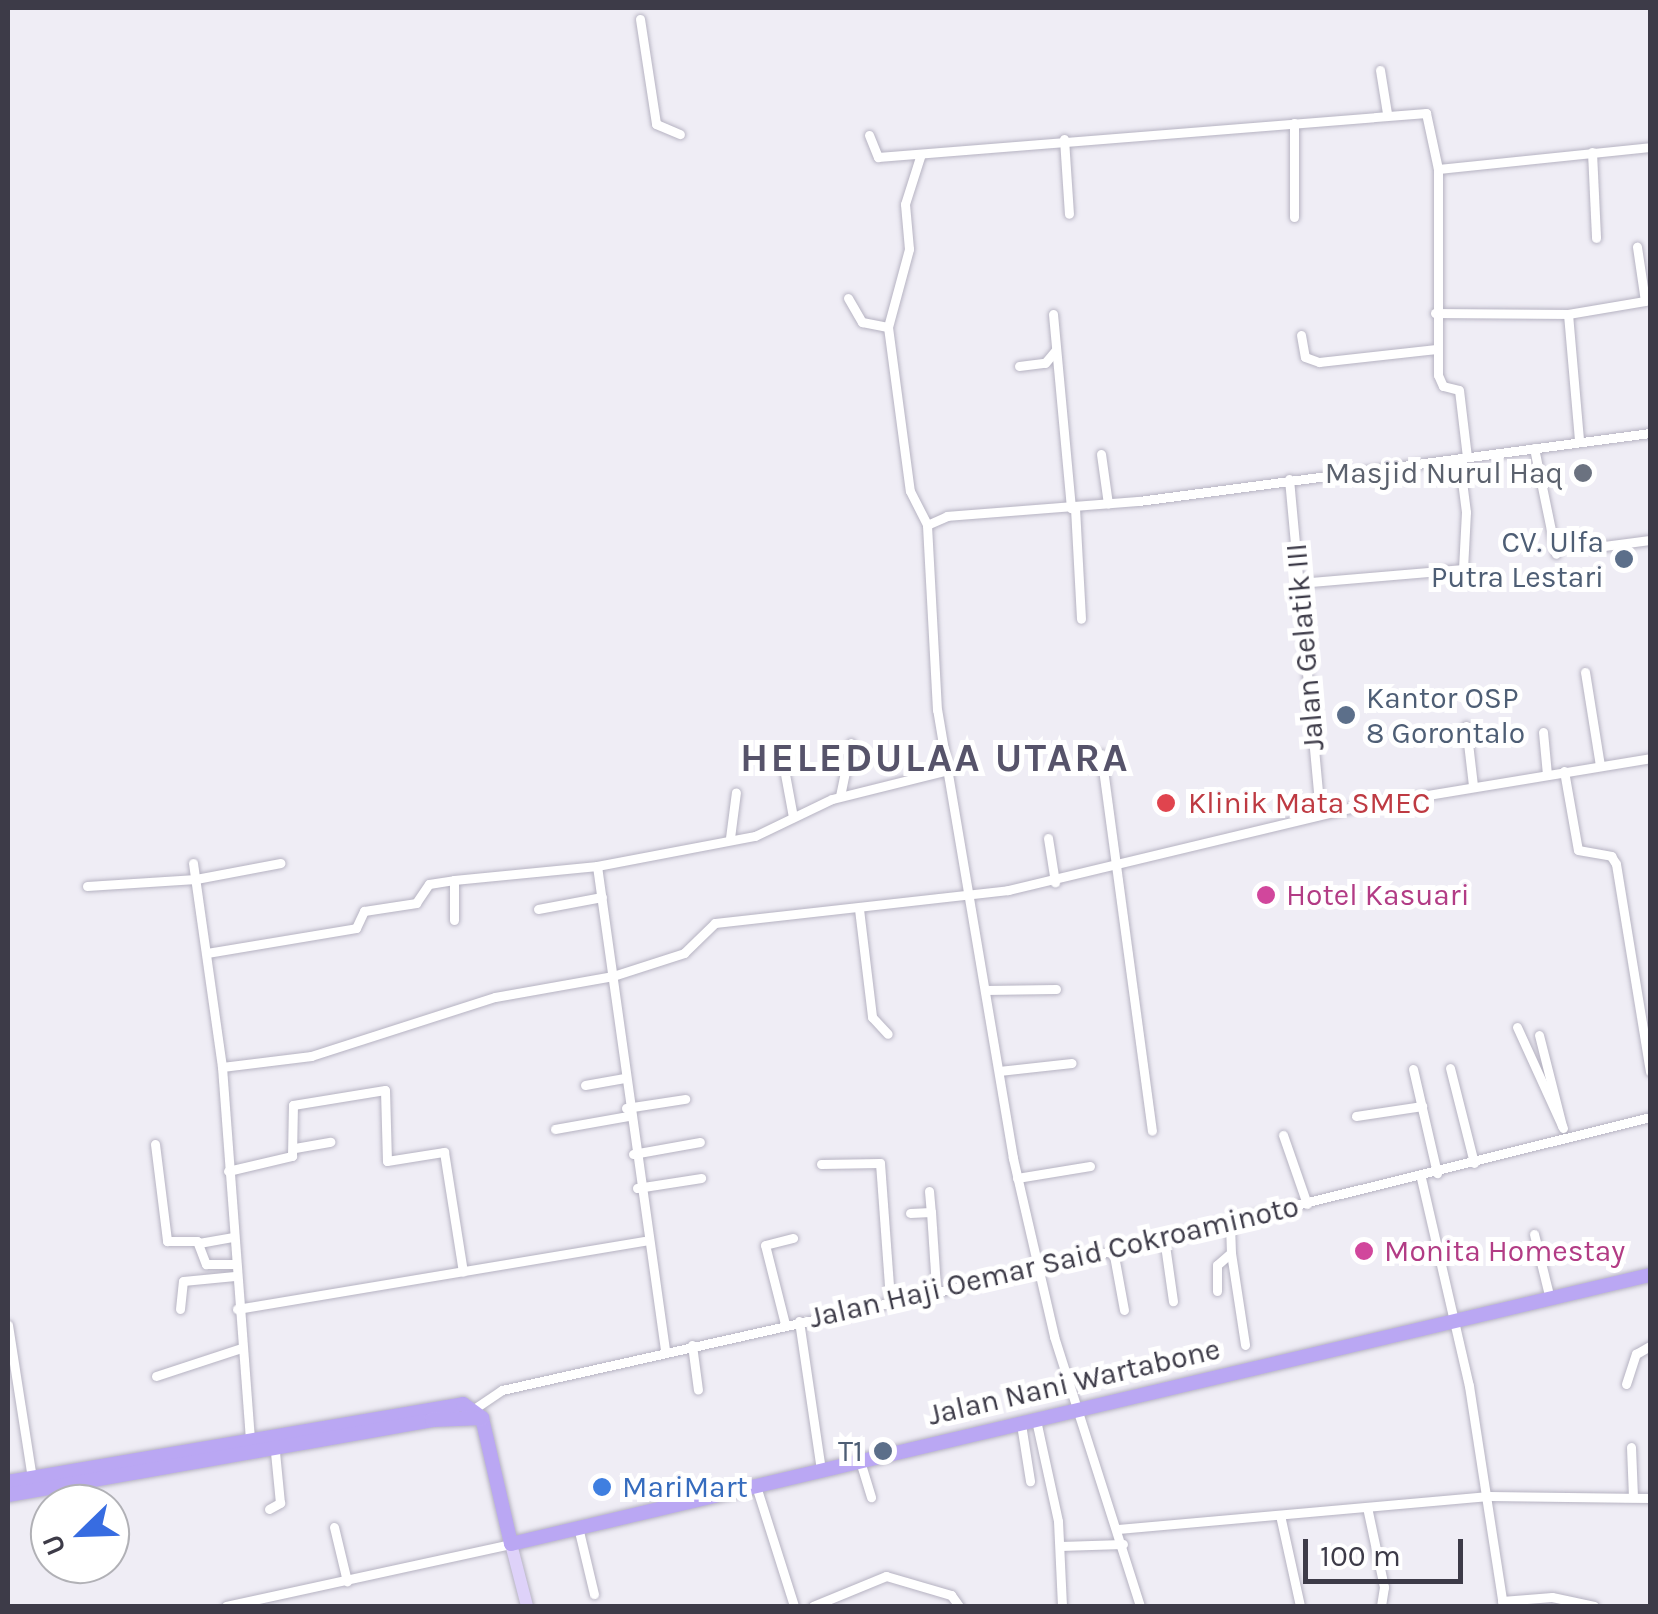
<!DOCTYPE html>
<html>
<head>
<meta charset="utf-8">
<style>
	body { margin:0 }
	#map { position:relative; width:1658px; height:1614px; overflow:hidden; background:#efedf5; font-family:Karla,sans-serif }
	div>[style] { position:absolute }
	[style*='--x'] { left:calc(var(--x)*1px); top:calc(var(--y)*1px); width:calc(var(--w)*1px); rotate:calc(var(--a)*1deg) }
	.roads { filter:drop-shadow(0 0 2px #b6b3c2) drop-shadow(0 0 2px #b6b3c2) }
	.street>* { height:9px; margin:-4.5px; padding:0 4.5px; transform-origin:4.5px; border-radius:4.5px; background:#fff }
	.secondary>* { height:12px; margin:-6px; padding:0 6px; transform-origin:6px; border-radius:6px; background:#ded2f9 }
	.primary>* { height:14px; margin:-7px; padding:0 7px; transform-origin:7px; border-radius:7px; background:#baa7f3 }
	.dots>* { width:28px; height:28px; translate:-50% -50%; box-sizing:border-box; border:5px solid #fff; border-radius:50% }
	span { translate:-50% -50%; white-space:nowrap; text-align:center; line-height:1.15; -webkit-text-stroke:10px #fff; paint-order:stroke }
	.worship-label { font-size:30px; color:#5b616d }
	.right { translate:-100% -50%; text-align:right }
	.service-label { font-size:30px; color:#4e5e75 }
	.left { translate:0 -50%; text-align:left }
	.street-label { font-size:30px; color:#3d3b48 }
	.health-label { font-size:30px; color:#be3a42 }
	.hotel-label { font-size:30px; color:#b23c85 }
	.shop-label { font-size:30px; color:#366cbe }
	.district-label { font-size:40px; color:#56536a; font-weight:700; letter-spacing:2.5px }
	.frame { position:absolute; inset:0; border:10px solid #3d3b48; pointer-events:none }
	.north { position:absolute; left:30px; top:1484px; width:100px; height:100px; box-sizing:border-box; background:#fff; border:2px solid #b1b1b6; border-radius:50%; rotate:247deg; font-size:28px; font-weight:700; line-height:40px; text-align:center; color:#3d3b48 }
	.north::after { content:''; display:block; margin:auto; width:35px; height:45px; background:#376ce1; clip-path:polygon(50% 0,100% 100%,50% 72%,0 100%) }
	.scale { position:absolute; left:1303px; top:1539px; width:160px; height:45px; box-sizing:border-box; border:5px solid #3d3b48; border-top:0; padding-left:12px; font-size:30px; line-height:35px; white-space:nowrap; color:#3d3b48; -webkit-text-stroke:8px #fff; paint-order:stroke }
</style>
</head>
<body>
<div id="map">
	<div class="roads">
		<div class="street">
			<i style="--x:640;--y:19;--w:106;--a:81.3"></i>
			<i style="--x:656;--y:124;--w:26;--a:23"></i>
			<i style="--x:1380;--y:70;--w:44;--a:80.8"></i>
			<i style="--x:869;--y:135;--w:24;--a:68"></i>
			<i style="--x:878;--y:157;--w:550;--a:-4.59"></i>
			<i style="--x:1426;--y:113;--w:57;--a:77.9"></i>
			<i style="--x:1438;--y:169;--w:206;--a:90"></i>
			<i style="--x:1438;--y:375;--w:12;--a:66"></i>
			<i style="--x:1443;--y:386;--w:16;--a:14"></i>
			<i style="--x:1459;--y:390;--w:67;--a:83.2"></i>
			<i style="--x:1064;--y:139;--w:75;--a:86.2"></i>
			<i style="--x:1592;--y:152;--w:86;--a:87.3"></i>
			<i style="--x:1438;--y:169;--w:213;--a:-5.9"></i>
			<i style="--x:1294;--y:217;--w:94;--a:-90"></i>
			<i style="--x:848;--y:298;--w:28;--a:60"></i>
			<i style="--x:862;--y:322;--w:26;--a:11"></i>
			<i style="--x:888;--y:327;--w:165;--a:82.4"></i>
			<i style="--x:910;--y:491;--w:38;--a:63"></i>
			<i style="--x:1435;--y:313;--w:133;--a:0.4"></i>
			<i style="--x:1568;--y:314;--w:127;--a:85"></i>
			<i style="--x:1053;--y:314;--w:195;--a:84.7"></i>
			<i style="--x:1568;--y:314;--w:78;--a:-9.6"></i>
			<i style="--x:1645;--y:301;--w:55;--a:-98.4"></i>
			<i style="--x:888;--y:327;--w:81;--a:-74.9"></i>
			<i style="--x:909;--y:249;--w:45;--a:-95.1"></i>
			<i style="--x:905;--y:204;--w:52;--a:-72.3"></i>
			<i style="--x:1301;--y:335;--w:22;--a:80"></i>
			<i style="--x:1305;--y:357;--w:15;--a:20"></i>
			<i style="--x:1319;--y:362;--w:118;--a:-6.3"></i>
			<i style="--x:1019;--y:366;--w:26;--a:-7"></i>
			<i style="--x:1045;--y:363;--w:16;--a:-50"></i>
			<i style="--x:1534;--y:448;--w:108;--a:78.3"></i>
			<i style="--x:1101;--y:454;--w:50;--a:82"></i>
			<i style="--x:1289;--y:479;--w:337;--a:84.7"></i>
			<i style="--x:1075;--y:508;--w:111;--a:86.9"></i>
			<i style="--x:1604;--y:546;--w:46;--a:-7.4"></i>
			<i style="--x:1299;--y:583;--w:165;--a:-4.9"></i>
			<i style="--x:1463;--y:569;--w:57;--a:-87"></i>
			<i style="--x:1466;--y:512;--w:54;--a:-97.4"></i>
			<i style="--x:1585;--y:672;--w:95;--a:80.9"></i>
			<i style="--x:1466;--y:726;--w:60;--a:83.3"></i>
			<i style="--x:1543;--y:732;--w:42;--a:84.6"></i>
			<i style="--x:1101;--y:754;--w:380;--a:82.3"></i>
			<i style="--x:1564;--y:771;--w:80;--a:80"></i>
			<i style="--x:1578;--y:850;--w:34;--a:10"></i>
			<i style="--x:1611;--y:856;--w:9;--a:58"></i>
			<i style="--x:1616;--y:864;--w:210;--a:80.7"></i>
			<i style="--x:785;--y:774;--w:44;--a:79.5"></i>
			<i style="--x:840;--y:796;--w:54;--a:-78.3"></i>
			<i style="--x:730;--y:838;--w:46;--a:-82.6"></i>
			<i style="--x:1048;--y:838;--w:45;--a:81"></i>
			<i style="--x:193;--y:863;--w:206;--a:81.9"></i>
			<i style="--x:222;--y:1067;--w:377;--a:85.7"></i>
			<i style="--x:597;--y:866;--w:491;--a:82"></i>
			<i style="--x:87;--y:886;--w:109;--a:-3.7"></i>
			<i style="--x:196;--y:879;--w:86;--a:-10.7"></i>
			<i style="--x:538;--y:909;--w:65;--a:-10.6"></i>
			<i style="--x:859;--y:909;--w:109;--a:83.1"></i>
			<i style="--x:872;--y:1017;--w:23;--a:47"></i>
			<i style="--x:454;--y:920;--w:40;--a:-90"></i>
			<i style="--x:454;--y:880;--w:144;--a:-5.6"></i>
			<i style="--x:597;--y:866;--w:161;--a:-10.8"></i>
			<i style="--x:755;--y:836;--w:85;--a:-25.7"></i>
			<i style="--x:832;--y:799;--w:120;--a:-14"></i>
			<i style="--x:207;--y:953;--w:151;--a:-9.5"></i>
			<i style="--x:356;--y:928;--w:19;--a:-65"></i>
			<i style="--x:364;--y:911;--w:53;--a:-8.7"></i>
			<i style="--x:416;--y:903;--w:23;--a:-56"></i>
			<i style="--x:429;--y:884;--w:25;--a:-9"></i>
			<i style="--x:985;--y:990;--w:71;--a:-0.8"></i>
			<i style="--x:1517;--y:1027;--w:111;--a:65.5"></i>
			<i style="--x:1539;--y:1035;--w:94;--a:75.8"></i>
			<i style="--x:222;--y:1067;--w:90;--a:-7"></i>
			<i style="--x:311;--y:1056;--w:193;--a:-17.8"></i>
			<i style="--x:495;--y:997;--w:120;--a:-10.1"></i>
			<i style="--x:613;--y:976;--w:75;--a:-17.9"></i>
			<i style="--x:684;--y:953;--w:43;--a:-44.1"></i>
			<i style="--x:715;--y:923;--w:295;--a:-6.4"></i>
			<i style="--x:1008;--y:890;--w:351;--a:-13.5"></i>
			<i style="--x:1349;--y:808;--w:305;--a:-9.4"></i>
			<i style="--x:1450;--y:1068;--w:98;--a:75.8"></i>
			<i style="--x:1413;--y:1069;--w:107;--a:77"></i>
			<i style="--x:999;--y:1071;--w:73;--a:-6.3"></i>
			<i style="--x:585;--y:1085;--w:40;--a:-10"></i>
			<i style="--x:626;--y:1108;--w:60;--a:-8.7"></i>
			<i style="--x:1356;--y:1116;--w:67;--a:-8.6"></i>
			<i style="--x:555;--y:1129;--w:74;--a:-10.1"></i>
			<i style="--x:1283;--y:1135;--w:73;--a:70.8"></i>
			<i style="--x:155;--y:1144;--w:98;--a:82.9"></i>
			<i style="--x:167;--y:1241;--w:30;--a:0"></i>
			<i style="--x:197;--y:1241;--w:25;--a:69"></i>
			<i style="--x:206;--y:1264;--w:28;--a:0"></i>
			<i style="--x:295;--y:1148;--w:36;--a:-10"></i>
			<i style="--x:633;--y:1154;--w:68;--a:-10.2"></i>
			<i style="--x:821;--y:1164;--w:59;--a:-1"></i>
			<i style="--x:880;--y:1163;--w:135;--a:85.8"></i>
			<i style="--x:228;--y:1171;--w:66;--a:-13.2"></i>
			<i style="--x:292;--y:1156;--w:51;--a:-88.9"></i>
			<i style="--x:293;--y:1105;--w:93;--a:-9.3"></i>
			<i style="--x:385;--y:1090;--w:71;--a:88.4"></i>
			<i style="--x:387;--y:1161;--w:58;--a:-9"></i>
			<i style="--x:444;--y:1152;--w:121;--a:81"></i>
			<i style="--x:1017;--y:1178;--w:74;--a:-9.3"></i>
			<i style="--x:1421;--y:1178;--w:213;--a:77"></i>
			<i style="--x:1469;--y:1386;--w:223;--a:81.2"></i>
			<i style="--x:637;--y:1188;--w:65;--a:-8.9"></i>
			<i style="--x:929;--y:1191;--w:21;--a:85"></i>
			<i style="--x:910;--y:1213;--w:21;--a:-3"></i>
			<i style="--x:931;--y:1212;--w:76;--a:86.2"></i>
			<i style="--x:1534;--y:1234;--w:67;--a:76.2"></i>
			<i style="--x:1164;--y:1238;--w:64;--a:81.9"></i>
			<i style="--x:199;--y:1243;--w:35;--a:-10"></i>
			<i style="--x:1113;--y:1250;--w:61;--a:79.6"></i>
			<i style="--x:1231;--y:1253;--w:93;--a:81.3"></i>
			<i style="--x:1217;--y:1291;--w:26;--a:-90"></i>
			<i style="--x:1217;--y:1265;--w:18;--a:-41"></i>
			<i style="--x:1231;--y:1253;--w:31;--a:-92"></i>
			<i style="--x:180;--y:1309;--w:28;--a:-84"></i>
			<i style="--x:183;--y:1281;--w:52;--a:-5.5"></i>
			<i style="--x:237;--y:1309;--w:413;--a:-9.5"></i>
			<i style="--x:799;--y:1321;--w:151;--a:81.6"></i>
			<i style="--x:785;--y:1324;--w:81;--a:-104.2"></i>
			<i style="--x:765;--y:1245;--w:29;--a:-14"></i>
			<i style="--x:8;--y:1325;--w:155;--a:81.1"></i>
			<i style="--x:692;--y:1345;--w:45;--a:82.4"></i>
			<i style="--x:156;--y:1376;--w:89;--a:-18.2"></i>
			<i style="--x:1626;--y:1384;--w:32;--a:-72"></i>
			<i style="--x:1636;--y:1354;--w:16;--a:-30"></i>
			<i style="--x:468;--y:1413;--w:41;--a:-34.1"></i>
			<i style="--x:502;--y:1390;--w:546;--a:-12.69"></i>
			<i style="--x:1035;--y:1270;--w:634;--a:-13.97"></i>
			<i style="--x:1036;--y:1420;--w:103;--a:77.7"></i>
			<i style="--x:1058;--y:1521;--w:85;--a:87.3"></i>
			<i style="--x:1021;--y:1424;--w:58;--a:81"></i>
			<i style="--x:1631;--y:1447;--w:50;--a:87.7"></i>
			<i style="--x:860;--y:1461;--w:38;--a:73"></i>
			<i style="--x:756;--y:1486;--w:126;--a:72.4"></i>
			<i style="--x:1367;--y:1507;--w:82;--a:78"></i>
			<i style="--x:1384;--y:1587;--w:19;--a:99"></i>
			<i style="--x:269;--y:1509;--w:13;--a:-29"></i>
			<i style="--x:280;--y:1503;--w:51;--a:-95.6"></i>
			<i style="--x:1280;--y:1515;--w:93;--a:77.6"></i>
			<i style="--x:334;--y:1527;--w:56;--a:76.5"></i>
			<i style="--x:578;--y:1527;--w:69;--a:76.6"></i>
			<i style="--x:1118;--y:1529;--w:372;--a:-5.1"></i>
			<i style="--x:1489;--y:1496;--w:161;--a:0.7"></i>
			<i style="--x:1060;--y:1546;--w:63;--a:-1.8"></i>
			<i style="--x:1502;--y:1601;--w:50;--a:-4.6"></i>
			<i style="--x:1552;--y:1597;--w:43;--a:12.1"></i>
			<i style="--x:226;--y:1606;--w:292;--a:-12.3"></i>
			<i style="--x:813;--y:1606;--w:79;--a:-22.3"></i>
			<i style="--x:886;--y:1576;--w:68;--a:16.3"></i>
			<i style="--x:951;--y:1595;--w:14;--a:54"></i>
			<i style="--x:1140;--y:1606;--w:283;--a:-107.7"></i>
			<i style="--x:1054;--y:1336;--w:183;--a:-103"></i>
			<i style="--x:1013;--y:1158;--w:454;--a:-99.6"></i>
			<i style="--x:937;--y:710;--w:185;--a:-93.1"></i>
			<i style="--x:927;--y:525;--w:22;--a:-24"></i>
			<i style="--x:947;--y:516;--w:193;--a:-4.5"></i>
			<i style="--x:1139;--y:501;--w:516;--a:-7.58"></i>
		</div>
		<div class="secondary">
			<i style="--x:511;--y:1544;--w:64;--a:75.5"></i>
		</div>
		<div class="primary">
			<i style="--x:8;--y:1482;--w:462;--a:-9.7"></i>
			<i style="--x:463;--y:1404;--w:24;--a:36"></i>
			<i style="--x:482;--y:1418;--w:129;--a:77"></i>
			<i style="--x:511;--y:1544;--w:1170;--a:-13.29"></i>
			<i style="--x:8;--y:1495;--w:431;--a:-10"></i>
			<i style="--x:432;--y:1420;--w:50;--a:-2.3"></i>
		</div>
	</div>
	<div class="dots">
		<i style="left:1583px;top:473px;background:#6b7280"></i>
		<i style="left:1624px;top:559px;background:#5c6f8a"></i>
		<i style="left:1346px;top:715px;background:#5c6f8a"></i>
		<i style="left:1166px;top:803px;background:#e0444e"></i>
		<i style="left:1266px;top:895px;background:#d1479c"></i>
		<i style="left:1364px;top:1251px;background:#d1479c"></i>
		<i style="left:883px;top:1451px;background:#5c6f8a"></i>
		<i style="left:602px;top:1487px;background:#3f7fe0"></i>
	</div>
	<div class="worship-label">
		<span class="right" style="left:1563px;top:473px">Masjid Nurul Haq</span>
	</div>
	<div class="service-label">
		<span class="right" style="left:1604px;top:559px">CV. Ulfa<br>Putra Lestari</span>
		<span class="left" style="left:1366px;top:715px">Kantor OSP<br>8 Gorontalo</span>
		<span class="right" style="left:863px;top:1451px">T1</span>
	</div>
	<div class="street-label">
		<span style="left:1305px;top:647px;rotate:-95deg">Jalan Gelatik III</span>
		<span style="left:1054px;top:1262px;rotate:-13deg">Jalan Haji Oemar Said Cokroaminoto</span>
		<span style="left:1074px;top:1382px;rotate:-13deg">Jalan Nani Wartabone</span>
	</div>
	<div class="health-label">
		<span class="left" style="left:1188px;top:803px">Klinik Mata SMEC</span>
	</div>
	<div class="hotel-label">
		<span class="left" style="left:1286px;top:895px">Hotel Kasuari</span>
		<span class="left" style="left:1384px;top:1251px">Monita Homestay</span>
	</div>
	<div class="shop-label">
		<span class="left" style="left:622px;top:1487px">MariMart</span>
	</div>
	<div class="district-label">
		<span style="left:935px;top:758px">HELEDULAA UTARA</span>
	</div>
	<div class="frame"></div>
	<div class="north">U</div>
	<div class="scale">100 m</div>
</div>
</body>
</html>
